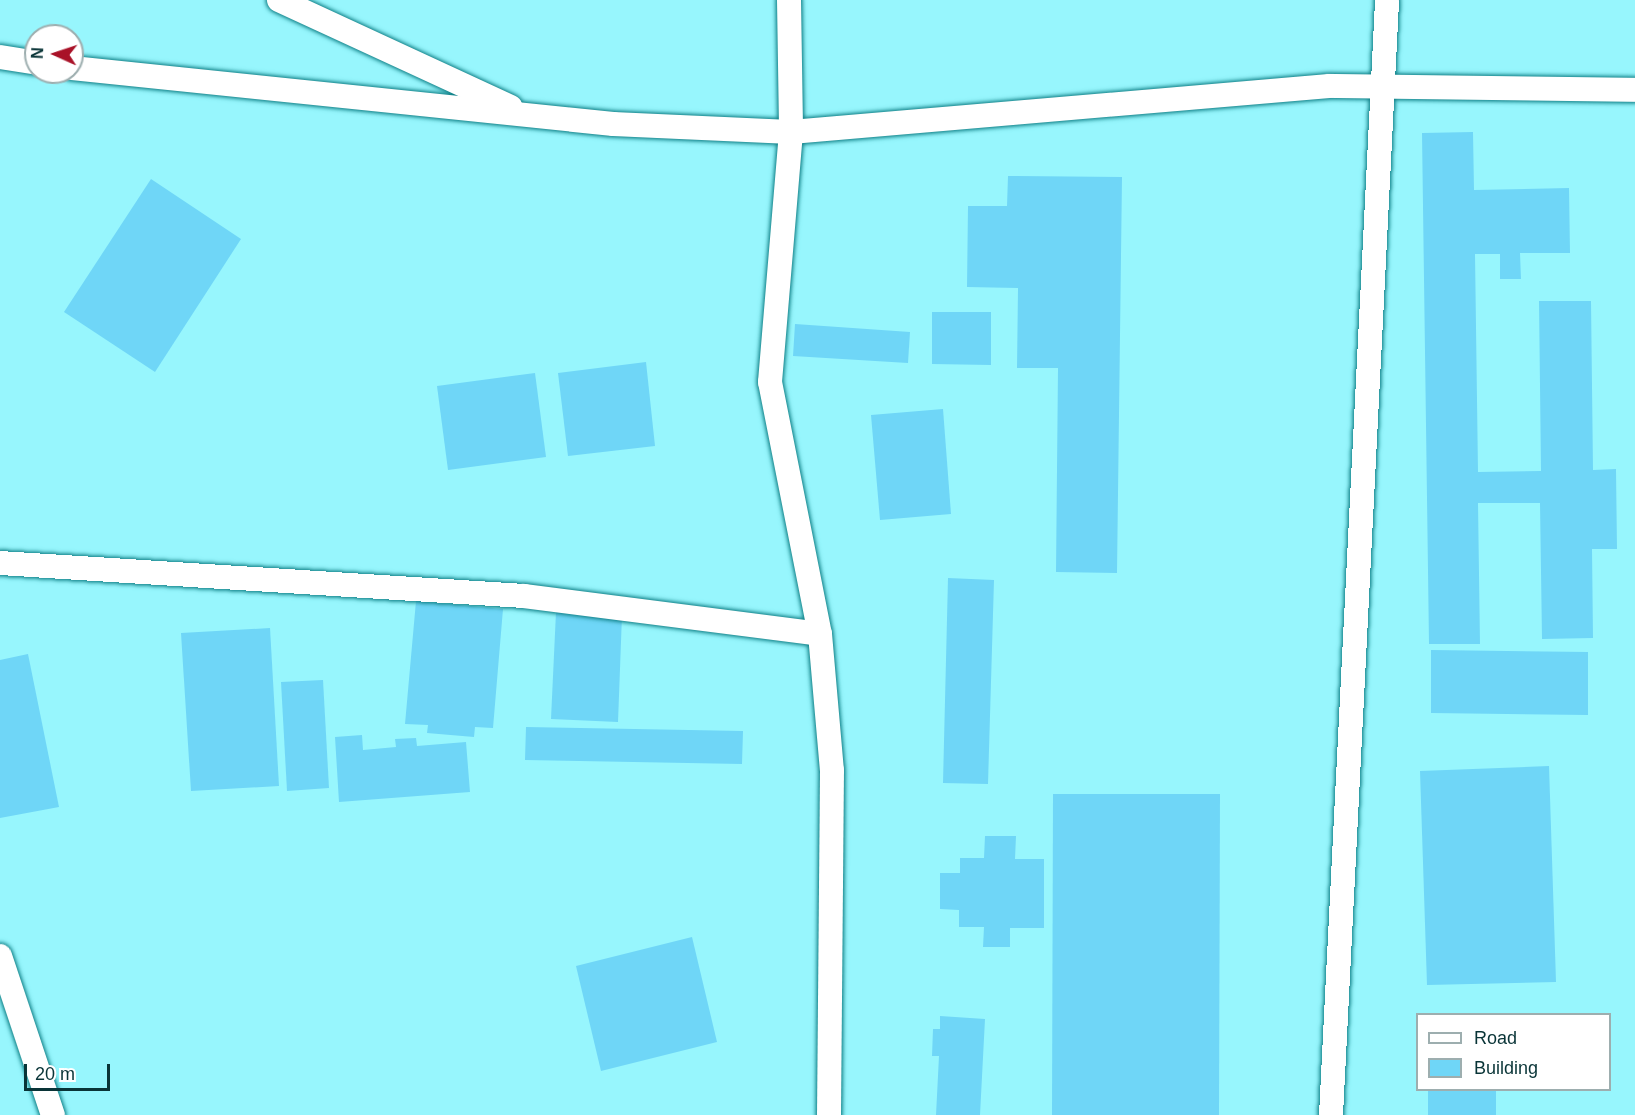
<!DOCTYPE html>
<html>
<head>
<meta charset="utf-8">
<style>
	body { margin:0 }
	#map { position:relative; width:1635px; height:1115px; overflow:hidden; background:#97f6fd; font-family:Helvetica,sans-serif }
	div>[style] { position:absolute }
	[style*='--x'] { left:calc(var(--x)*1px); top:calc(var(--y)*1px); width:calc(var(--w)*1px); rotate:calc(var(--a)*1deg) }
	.building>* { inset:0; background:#6fd6f7 }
	.roads { filter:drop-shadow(0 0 2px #0f8087) drop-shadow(0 0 2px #0f8087) }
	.street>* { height:24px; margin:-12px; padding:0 12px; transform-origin:12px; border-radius:12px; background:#fff }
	span { translate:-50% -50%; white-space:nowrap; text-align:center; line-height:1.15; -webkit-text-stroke:6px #fff; paint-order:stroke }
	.legend { position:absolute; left:1416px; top:1013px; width:195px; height:78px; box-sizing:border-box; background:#fff; border:2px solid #9daeaf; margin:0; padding:8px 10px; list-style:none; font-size:18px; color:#093437 }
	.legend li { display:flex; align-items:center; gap:12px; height:30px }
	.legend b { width:30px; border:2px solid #9daeaf }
	.north { position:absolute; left:24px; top:24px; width:60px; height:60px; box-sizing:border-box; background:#fff; border:2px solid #9daeaf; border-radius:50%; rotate:273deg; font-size:16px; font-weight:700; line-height:24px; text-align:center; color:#093437 }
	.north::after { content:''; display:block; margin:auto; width:21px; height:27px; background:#a91228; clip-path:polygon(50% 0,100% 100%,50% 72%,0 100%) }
	.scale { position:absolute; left:24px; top:1064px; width:86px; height:27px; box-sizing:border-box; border:3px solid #093437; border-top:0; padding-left:8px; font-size:18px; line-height:21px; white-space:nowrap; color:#093437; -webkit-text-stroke:4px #fff; paint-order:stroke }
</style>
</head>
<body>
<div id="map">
	<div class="building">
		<i style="clip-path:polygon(1473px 132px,1474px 190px,1569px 188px,1570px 253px,1520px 253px,1521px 279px,1500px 279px,1500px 254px,1475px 254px,1478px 472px,1541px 471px,1539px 301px,1591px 301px,1593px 470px,1616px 469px,1617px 549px,1592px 549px,1593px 638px,1542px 639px,1540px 503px,1478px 503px,1480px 644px,1429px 644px,1422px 133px)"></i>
		<i style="clip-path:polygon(1008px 176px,1122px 177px,1117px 573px,1056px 572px,1058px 368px,1017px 368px,1018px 288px,967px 287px,968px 206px,1007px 206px)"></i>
		<i style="clip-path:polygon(151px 179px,241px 239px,155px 372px,64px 312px)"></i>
		<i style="clip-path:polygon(932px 312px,991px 312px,991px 365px,932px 364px)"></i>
		<i style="clip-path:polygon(795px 324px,910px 332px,908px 363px,793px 356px)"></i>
		<i style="clip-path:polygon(646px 362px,655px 446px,568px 456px,558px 373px)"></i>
		<i style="clip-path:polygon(535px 373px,546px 457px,448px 470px,437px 386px)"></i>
		<i style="clip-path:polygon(943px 409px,951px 514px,880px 520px,871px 415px)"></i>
		<i style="clip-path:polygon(948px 578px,994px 580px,988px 784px,943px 783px)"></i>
		<i style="clip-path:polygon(416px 601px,503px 609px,493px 728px,475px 727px,474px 737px,427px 733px,428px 725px,405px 724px)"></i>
		<i style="clip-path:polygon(556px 612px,622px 615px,618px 722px,551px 719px)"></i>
		<i style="clip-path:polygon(270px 628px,279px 786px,191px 791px,181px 633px)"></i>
		<i style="clip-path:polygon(1431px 650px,1588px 652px,1588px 715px,1431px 713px)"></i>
		<i style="clip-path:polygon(28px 654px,59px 807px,0 818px,0 660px)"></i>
		<i style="clip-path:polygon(323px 680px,329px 788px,287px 791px,281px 682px)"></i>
		<i style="clip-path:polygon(526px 727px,743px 731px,742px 764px,525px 760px)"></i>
		<i style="clip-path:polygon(362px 735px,363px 750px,396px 747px,395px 739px,416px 738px,417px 746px,466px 742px,470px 792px,339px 802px,335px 737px)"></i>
		<i style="clip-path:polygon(1549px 766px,1556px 982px,1427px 985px,1420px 771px)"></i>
		<i style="clip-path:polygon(1053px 794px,1220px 794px,1219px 1115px,1052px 1115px)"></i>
		<i style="clip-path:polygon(985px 836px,1016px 836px,1015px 859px,1044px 859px,1044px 928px,1010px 928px,1010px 947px,983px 947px,984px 927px,959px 927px,959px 910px,940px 909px,940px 873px,960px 873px,960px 858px,984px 858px)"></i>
		<i style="clip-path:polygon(692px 937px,717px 1042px,601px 1071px,576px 966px)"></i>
		<i style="clip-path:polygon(940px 1016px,985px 1019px,980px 1115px,936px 1115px,939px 1056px,932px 1056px,933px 1029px,940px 1029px)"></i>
		<i style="clip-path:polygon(1428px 1090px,1496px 1090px,1496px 1115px,1428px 1115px)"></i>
	</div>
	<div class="roads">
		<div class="street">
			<i style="--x:279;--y:0;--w:255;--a:24.8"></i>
			<i style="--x:789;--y:0;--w:132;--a:89.1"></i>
			<i style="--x:791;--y:132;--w:251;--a:94.8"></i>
			<i style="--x:770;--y:382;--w:257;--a:78.8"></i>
			<i style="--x:820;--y:634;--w:137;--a:85"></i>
			<i style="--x:832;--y:770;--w:345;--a:90.5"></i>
			<i style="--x:0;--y:57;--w:36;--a:9"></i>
			<i style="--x:72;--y:68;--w:544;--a:5.91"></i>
			<i style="--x:613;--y:124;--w:178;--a:2.6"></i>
			<i style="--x:791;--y:132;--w:540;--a:-4.89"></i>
			<i style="--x:1329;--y:86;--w:306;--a:0.7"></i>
			<i style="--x:0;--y:563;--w:525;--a:3.6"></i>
			<i style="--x:524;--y:596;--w:298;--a:7.3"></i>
			<i style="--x:0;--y:956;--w:168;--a:71.6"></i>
			<i style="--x:1331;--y:1115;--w:1116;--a:-87.12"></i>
		</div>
	</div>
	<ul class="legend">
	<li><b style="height:8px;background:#fff"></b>Road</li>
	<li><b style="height:16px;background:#6fd6f7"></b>Building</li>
	</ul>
	<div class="north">N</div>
	<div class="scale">20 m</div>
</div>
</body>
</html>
